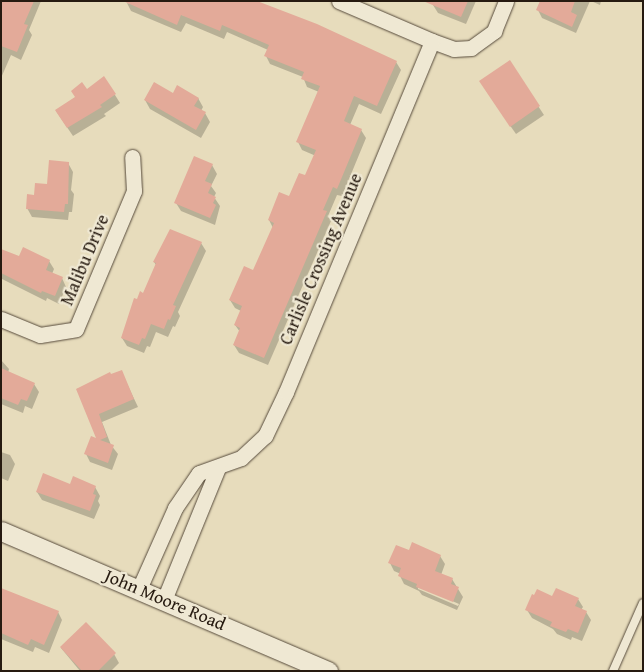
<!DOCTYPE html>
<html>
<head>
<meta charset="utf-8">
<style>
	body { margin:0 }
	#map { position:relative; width:644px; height:672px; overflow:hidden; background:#e7dcbc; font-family:"Gentium Book Plus",serif }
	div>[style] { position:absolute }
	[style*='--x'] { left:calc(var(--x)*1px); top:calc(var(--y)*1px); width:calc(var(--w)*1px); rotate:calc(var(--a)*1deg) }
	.shadow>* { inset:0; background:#0003 }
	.building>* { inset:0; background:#e3aa99 }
	.roads { filter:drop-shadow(0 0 1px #564a3b) drop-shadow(0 0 1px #564a3b) }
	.service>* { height:8px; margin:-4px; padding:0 4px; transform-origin:4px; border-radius:4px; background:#efe8d3 }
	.minor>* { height:15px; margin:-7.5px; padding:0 7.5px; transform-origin:7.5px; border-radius:7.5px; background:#efe8d3 }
	.tertiary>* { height:19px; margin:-9.5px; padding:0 9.5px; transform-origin:9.5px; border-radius:9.5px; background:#efe8d3 }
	span { translate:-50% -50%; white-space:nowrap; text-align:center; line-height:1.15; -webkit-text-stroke:4.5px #efe8d3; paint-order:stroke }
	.street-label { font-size:18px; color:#261a10 }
	.frame { position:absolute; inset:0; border:2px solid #261a10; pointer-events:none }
</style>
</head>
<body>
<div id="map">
	<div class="shadow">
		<i style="clip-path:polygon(41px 1px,29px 30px,32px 35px,21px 60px,11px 55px,1px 78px,1px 2px)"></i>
		<i style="clip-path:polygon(435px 1px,476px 1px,466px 24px,438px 13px,433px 5px)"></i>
		<i style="clip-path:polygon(542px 1px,590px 1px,576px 33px,542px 18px,538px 10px)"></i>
		<i style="clip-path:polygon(591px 1px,601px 1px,600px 5px)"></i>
		<i style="clip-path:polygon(127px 3px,396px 62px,401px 70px,381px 114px,359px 104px,350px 125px,361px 130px,366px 138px,342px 196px,337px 195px,328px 216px,331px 221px,268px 365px,239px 353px,234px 345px,240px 332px,235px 325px,241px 311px,235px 308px,230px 300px,254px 271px,273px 228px,269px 220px,306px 177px,316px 156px,302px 150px,298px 142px,319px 92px,307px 87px,303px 77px,270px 64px,266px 56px,268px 50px,227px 32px,224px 39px,186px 23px,181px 32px,131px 11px)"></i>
		<i style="clip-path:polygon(509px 62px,544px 115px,516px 134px,485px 89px)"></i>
		<i style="clip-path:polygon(86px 90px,115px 95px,120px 103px,104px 114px,106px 116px,73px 136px,56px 111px)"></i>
		<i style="clip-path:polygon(173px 95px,198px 98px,203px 107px,201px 111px,205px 113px,210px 122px,201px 138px,150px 109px,145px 100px)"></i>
		<i style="clip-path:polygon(68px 163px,73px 172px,71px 190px,74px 194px,72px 212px,69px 212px,68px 220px,32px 217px,27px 208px)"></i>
		<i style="clip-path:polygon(212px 165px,217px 174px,211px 186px,216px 193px,214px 197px,220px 206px,215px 225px,181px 211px,176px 203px)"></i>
		<i style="clip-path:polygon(201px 243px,206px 251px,178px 312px,180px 316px,175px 327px,173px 326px,168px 337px,156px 332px,150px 347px,147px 346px,144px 353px,127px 346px,122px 338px,137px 301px,144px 294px,156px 265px,154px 262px)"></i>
		<i style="clip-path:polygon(1px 250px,20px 258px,49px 261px,54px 269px,52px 274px,62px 278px,66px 287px,59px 304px,47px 298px,46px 301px,2px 279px,1px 281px)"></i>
		<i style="clip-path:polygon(1px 360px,9px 369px,8px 373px,34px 384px,39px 392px,32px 409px,25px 406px,23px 413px,1px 404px)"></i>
		<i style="clip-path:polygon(121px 371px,138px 407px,102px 422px,111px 445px,118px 454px,112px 470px,90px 462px,86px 454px,98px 441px,77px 389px)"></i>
		<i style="clip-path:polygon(1px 452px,10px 455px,15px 464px,8px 481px,1px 478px)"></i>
		<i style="clip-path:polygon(71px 486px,95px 487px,100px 496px,98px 501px,100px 505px,94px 519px,42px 500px,37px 492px)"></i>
		<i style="clip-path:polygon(evenodd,409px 552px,440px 556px,445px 564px,441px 575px,452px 579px,463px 597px,457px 610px,422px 595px,419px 591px,404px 584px,400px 576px,401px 574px,394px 571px,390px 563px,409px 552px,418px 586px,459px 604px,458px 606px,418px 589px,418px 586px)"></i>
		<i style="clip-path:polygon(1px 589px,58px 612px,62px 620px,49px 653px,35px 647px,33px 652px,1px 639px)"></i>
		<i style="clip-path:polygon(553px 598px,578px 599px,583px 607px,581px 610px,586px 612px,591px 620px,582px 641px,572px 637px,571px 640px,557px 634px,553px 629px,532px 618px,527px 610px)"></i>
		<i style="clip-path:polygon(61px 648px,114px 654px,119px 663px,111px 671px,80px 671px)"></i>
	</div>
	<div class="building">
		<i style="clip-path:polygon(1px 1px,34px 1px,24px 24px,28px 25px,17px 52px,1px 46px)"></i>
		<i style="clip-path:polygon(123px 1px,257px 1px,317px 24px,397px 61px,377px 106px,354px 96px,344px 121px,362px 129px,337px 189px,333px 187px,323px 210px,327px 211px,264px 358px,233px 345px,240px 328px,234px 325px,242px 306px,229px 300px,244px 266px,253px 270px,274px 223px,268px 220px,279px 192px,289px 196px,299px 173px,305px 175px,316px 150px,296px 142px,320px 86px,301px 79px,304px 72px,264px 56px,269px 45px,222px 25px,220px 31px,181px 15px,177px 25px)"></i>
		<i style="clip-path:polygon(423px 1px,468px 1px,461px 17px)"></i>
		<i style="clip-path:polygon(540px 1px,575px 1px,571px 12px,577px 15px,572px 27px,536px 10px)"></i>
		<i style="clip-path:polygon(510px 60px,540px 106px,510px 127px,479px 81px)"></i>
		<i style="clip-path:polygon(104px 76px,116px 94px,100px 105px,102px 107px,67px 128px,55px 110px,75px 97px,71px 91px,82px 82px,87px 89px)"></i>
		<i style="clip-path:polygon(154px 82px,173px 93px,177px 85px,199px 98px,194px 106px,206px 112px,196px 130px,144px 100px)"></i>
		<i style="clip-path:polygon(194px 156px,213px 164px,205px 181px,212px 184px,208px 193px,216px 197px,213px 203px,216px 205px,210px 218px,174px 203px)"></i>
		<i style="clip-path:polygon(49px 160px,69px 162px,68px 204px,65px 204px,64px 212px,26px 209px,27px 194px,34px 195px,35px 183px,47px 184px)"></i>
		<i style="clip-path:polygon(170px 229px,202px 242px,173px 305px,176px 306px,170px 320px,168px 319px,164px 329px,151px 324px,145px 339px,142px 338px,139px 345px,121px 338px,134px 298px,137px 299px,140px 291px,143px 293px,156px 263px,153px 262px)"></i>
		<i style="clip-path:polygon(23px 247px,50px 260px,46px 270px,63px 277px,55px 296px,42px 291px,41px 293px,1px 273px,1px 249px,19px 256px)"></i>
		<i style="clip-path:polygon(1px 368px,35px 383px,27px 401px,21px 399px,18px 405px,1px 398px)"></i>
		<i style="clip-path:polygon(122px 370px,134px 399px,99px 414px,107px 437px,100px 440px,114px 445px,108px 463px,84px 454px,91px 436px,96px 438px,76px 389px,110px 372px,111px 374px)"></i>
		<i style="clip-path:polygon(43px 473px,70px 484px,73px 476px,96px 486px,93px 494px,96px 495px,90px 511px,36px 492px)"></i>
		<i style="clip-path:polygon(412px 542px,441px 555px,435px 571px,453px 578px,451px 584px,459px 587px,453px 602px,416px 587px,417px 584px,398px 576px,401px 568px,388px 563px,396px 545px,409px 550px)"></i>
		<i style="clip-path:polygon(1px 588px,59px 611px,44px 645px,31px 639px,28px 645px,1px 633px)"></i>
		<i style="clip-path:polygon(556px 588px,579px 598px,575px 606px,587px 611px,578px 633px,568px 629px,566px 632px,550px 626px,552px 622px,525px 610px,532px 594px,534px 595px,537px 589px,552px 596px)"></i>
		<i style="clip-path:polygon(86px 622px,116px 653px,98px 671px,82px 671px,60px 647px)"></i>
	</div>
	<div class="roads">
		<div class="service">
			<i style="--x:613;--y:671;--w:74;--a:-66.2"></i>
		</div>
		<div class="minor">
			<i style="--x:339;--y:1;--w:101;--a:23.3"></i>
			<i style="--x:432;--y:41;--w:23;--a:20"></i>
			<i style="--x:454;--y:49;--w:17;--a:-3"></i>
			<i style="--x:471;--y:48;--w:29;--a:-36"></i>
			<i style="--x:494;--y:31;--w:32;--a:-68"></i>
			<i style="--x:1;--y:319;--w:42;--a:22.3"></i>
			<i style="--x:40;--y:335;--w:36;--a:-9"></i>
			<i style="--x:76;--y:329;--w:150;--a:-67.2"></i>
			<i style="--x:134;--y:191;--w:34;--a:-93"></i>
			<i style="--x:139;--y:589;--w:89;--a:-66"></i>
			<i style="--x:175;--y:508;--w:42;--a:-55.6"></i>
			<i style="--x:199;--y:473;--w:45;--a:-19.7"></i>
			<i style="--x:241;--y:458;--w:33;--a:-43"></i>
			<i style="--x:265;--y:436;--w:49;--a:-64.5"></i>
			<i style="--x:286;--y:392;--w:380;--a:-67.4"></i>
			<i style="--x:164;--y:600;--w:143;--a:-67.8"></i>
		</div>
		<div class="tertiary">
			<i style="--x:1;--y:531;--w:356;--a:23.2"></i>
		</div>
	</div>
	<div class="street-label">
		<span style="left:321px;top:259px;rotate:-67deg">Carlisle Crossing Avenue</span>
		<span style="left:85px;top:260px;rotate:-67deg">Malibu Drive</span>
		<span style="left:165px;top:600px;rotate:23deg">John Moore Road</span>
	</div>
	<div class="frame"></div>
</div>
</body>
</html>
